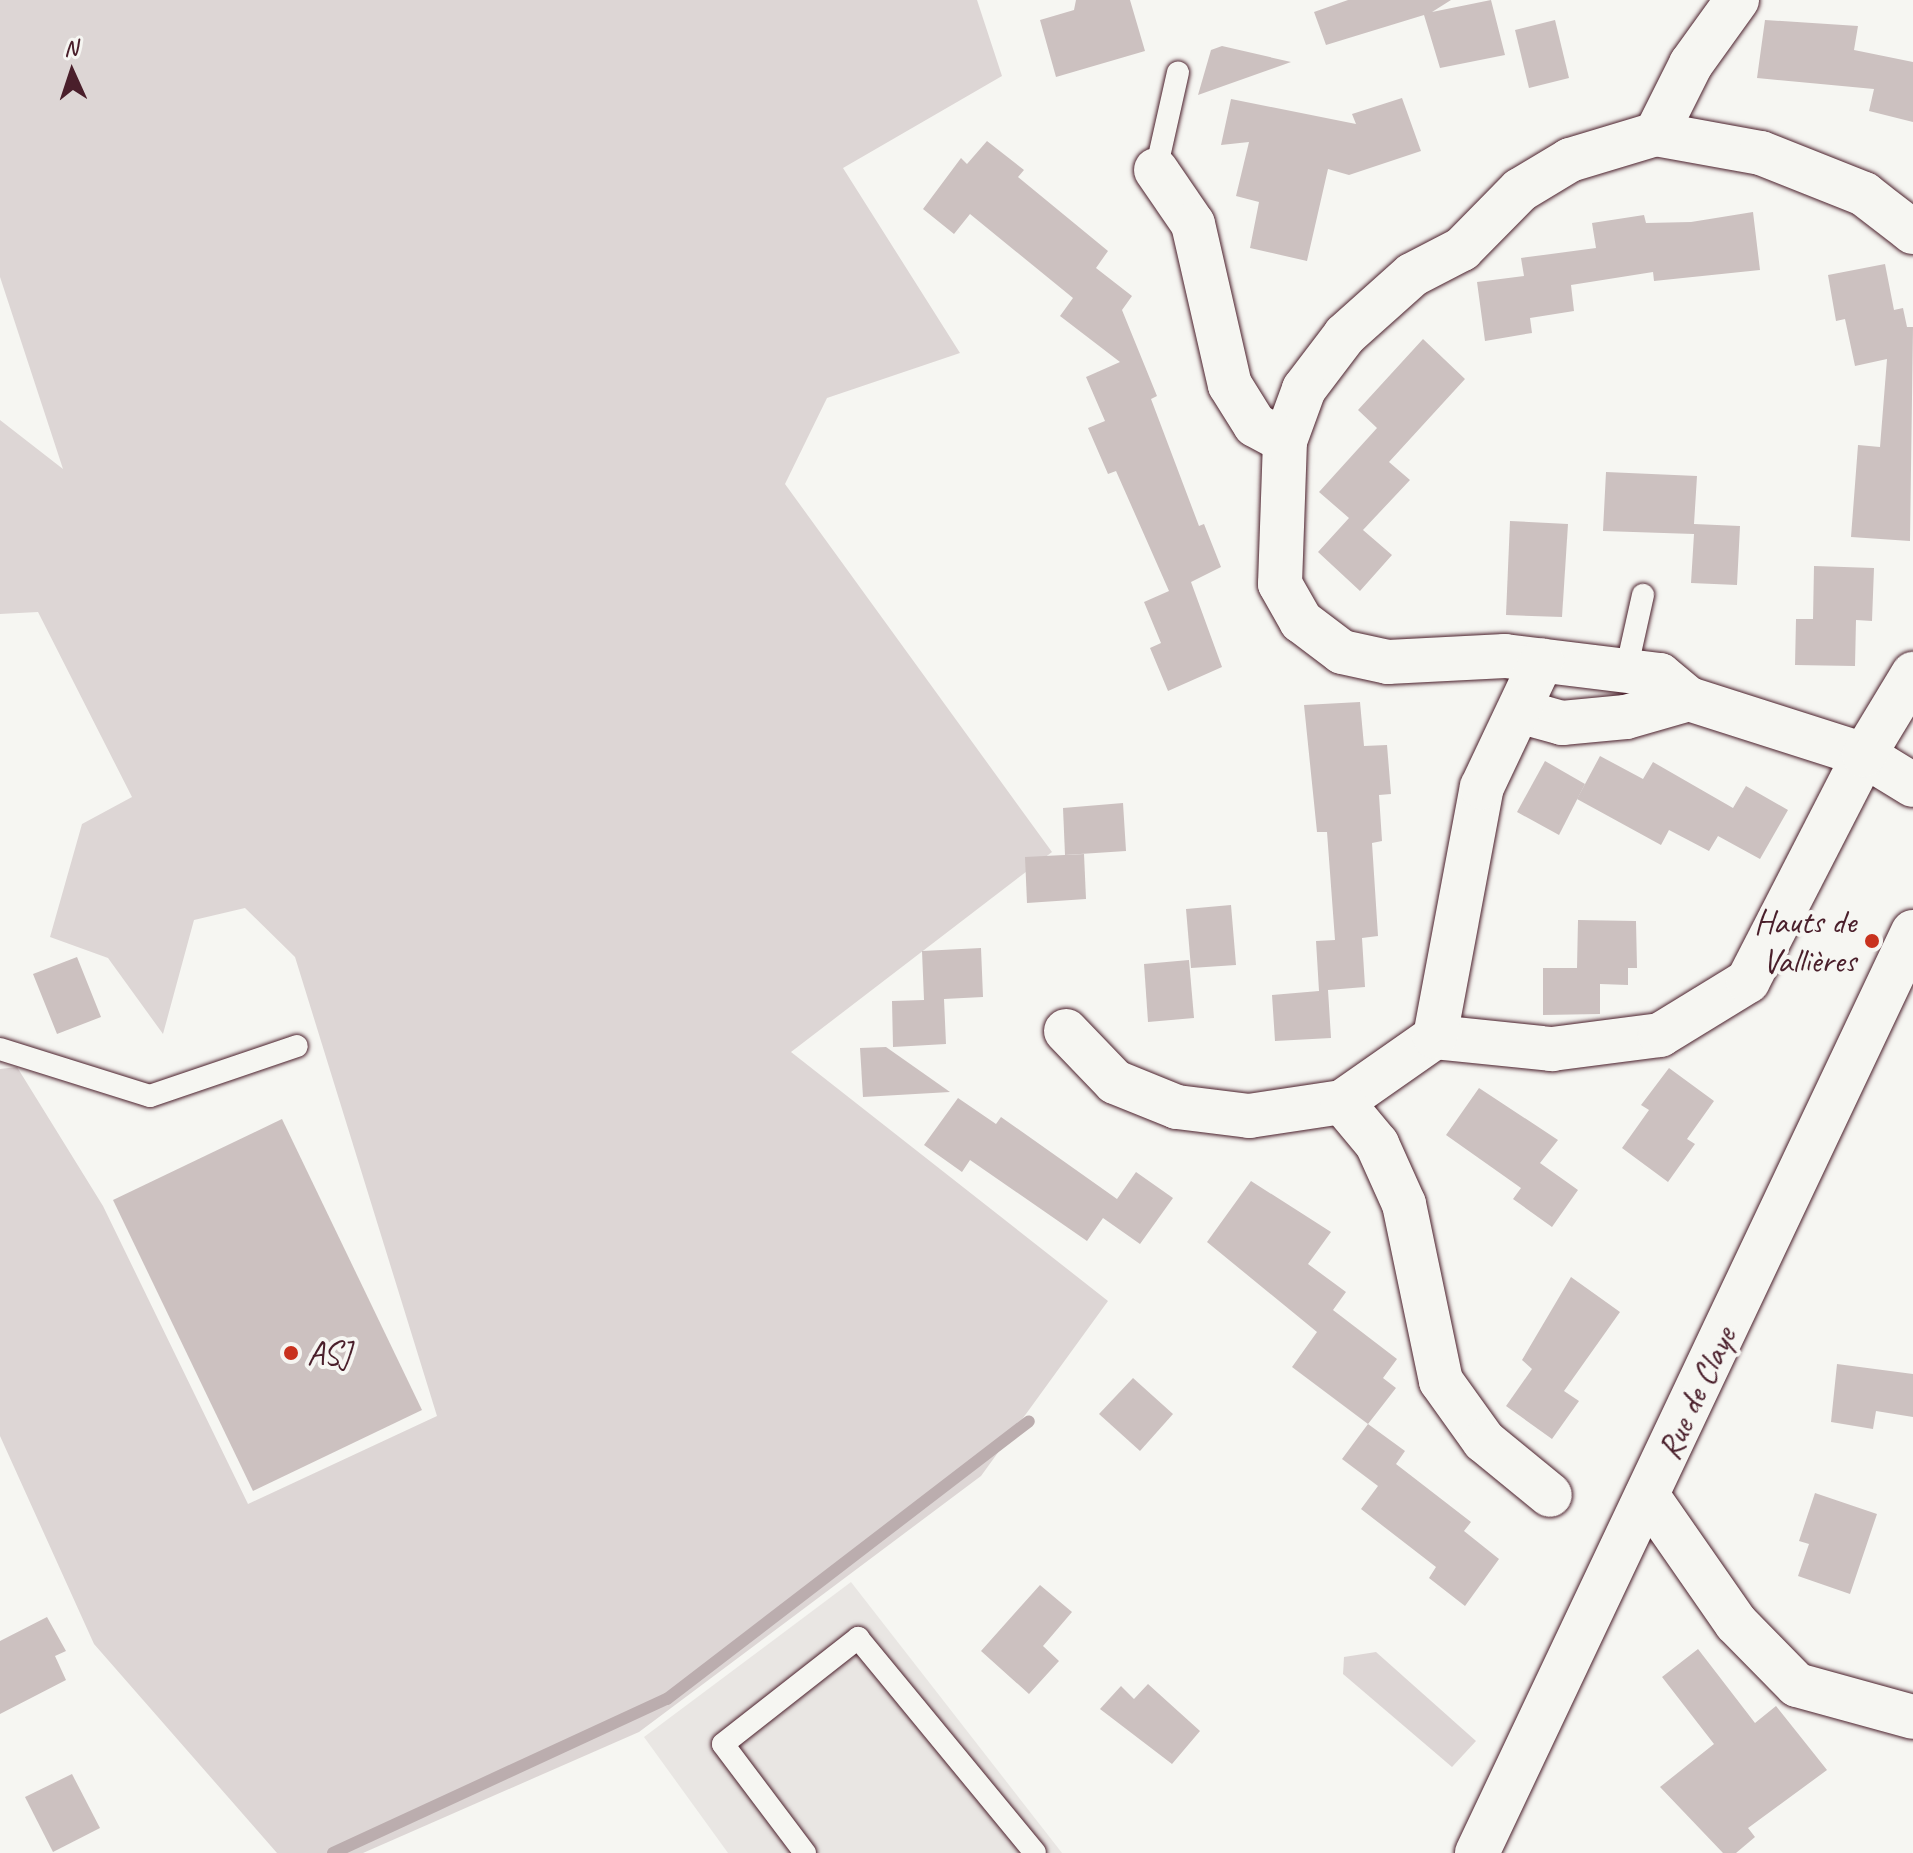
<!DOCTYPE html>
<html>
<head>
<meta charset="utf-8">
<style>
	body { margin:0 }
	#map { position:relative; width:1913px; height:1853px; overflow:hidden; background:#f6f6f2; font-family:Caveat,sans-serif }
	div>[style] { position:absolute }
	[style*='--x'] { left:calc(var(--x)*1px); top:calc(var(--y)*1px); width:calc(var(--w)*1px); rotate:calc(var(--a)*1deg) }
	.built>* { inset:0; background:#e9e6e3 }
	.green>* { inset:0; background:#ddd6d5 }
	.stream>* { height:12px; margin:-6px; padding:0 6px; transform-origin:6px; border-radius:6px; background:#bbadae }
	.building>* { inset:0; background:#ccc1c0 }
	.roads { filter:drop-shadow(0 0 2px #4a1f2b) drop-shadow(0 0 2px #4a1f2b) }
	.lane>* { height:22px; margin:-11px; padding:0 11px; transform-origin:11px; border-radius:11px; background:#f6f6f2 }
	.street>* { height:44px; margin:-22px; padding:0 22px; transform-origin:22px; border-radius:22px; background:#f6f6f2 }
	.secondary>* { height:44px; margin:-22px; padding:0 22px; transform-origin:22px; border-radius:22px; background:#f6f6f2 }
	.dots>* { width:22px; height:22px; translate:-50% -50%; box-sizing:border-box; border:4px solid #f6f6f2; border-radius:50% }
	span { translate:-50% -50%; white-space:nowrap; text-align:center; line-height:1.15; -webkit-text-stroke:8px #f6f6f2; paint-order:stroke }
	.poi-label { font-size:34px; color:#4a1f2b }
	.right { translate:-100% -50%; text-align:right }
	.left { translate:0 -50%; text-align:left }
	.street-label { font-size:34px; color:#4a1f2b }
	.north { position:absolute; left:32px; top:32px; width:80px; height:80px; -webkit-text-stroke:6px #f6f6f2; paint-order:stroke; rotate:357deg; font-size:22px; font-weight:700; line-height:32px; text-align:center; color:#4a1f2b }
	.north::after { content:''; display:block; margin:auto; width:28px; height:36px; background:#4a1f2b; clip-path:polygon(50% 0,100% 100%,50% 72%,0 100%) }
</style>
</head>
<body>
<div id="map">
	<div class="built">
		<i style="clip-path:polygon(851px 1582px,1062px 1853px,728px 1853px,644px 1737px)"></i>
	</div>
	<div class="green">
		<i style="clip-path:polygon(0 0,977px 0,1002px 76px,843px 168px,960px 353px,827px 398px,785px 484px,1052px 852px,791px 1052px,1108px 1301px,981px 1476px,639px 1732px,363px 1853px,277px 1853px,94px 1644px,0 1436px,0 1069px,17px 1067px,103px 1206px,248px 1504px,437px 1416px,295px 957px,245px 908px,194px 920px,163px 1034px,108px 958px,50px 937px,82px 824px,132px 797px,38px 612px,0 614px,0 420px,63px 469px,0 277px)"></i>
		<i style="clip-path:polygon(1376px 1652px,1476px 1741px,1452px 1767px,1343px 1674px,1344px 1657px)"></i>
	</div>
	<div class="stream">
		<i style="--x:333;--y:1853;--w:368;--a:-24.8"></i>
		<i style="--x:667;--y:1699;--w:456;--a:-37.5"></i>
	</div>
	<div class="building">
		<i style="clip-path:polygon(1076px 0,1130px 0,1145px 51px,1056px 77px,1040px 20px,1074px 10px)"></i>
		<i style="clip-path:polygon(1348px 0,1451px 0,1432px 12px,1491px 0,1505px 55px,1440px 68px,1424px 15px,1326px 45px,1314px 12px)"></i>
		<i style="clip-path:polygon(1555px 20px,1569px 78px,1529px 88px,1515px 30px)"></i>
		<i style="clip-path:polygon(1765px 20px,1858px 26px,1854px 50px,1913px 62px,1913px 122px,1869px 111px,1874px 89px,1757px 78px)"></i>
		<i style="clip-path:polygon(1222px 46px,1291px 62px,1198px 95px,1211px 50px)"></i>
		<i style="clip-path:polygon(1402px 98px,1421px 151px,1349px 175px,1328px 169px,1307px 261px,1250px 248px,1259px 202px,1236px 196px,1249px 142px,1221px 145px,1231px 99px,1356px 124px,1352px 114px)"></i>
		<i style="clip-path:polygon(987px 141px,1024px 170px,1018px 177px,1108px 251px,1096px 268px,1132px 296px,1122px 310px,1157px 396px,1151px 399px,1199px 526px,1204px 524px,1221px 567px,1191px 582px,1222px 667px,1168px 691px,1150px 648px,1161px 643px,1144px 602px,1169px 591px,1116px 471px,1108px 474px,1088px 428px,1105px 421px,1086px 377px,1120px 362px,1060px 316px,1073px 298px,970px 214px,954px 234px,923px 209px,961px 158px,967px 164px)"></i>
		<i style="clip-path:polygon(1753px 212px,1760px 270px,1654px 281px,1653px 272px,1571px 285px,1574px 311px,1530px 318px,1532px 333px,1485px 341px,1477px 282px,1524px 276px,1521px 258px,1596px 248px,1592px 223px,1644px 215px,1646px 223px,1691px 222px)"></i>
		<i style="clip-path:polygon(1885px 264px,1894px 310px,1903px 308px,1907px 327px,1913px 327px,1910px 541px,1851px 537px,1858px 445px,1880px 447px,1887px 359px,1855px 366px,1845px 319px,1836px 321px,1828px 275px)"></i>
		<i style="clip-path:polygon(1423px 339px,1465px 379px,1389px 462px,1410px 480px,1363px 530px,1392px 555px,1360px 591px,1318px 552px,1349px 518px,1319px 492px,1377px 428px,1358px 410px)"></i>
		<i style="clip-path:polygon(1606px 472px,1697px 476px,1694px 524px,1740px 526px,1737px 585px,1691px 583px,1694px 534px,1603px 531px)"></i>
		<i style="clip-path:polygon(1510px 521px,1568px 524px,1562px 617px,1506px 615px)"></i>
		<i style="clip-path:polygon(1814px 566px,1874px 568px,1872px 621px,1856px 620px,1855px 666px,1795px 665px,1796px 619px,1813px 619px)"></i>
		<i style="clip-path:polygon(1360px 702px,1364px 746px,1387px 745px,1391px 794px,1379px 795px,1382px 841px,1372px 843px,1378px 936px,1362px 938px,1365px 987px,1328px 990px,1331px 1038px,1275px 1041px,1272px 995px,1319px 991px,1316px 941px,1335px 940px,1327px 832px,1317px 832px,1304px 705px)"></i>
		<i style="clip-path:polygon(1600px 756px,1643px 779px,1653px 762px,1733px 808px,1746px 786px,1788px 810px,1760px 859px,1718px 836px,1709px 851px,1669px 830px,1661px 845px,1577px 799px)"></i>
		<i style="clip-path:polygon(1545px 761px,1585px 784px,1559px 835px,1517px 812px)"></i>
		<i style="clip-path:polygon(1123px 803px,1126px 851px,1065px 855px,1063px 808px)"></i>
		<i style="clip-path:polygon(1084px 854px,1086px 899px,1027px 903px,1025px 857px)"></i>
		<i style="clip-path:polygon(1231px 905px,1236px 965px,1191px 968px,1186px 909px)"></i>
		<i style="clip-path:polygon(1578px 920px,1636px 921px,1637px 968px,1628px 968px,1628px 985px,1600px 984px,1600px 1014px,1543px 1015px,1543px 968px,1577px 968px)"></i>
		<i style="clip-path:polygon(981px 948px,983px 997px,944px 999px,946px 1044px,893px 1047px,892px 1001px,924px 1000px,922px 951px)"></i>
		<i style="clip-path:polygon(77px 957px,101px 1017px,57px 1034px,33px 974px)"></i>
		<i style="clip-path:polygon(1189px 960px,1194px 1018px,1148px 1022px,1144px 964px)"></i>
		<i style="clip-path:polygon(886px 1047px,950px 1092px,863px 1097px,860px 1048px)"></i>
		<i style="clip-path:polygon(1669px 1068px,1714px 1101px,1687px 1139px,1695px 1144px,1668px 1182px,1622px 1148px,1649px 1110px,1641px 1105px)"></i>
		<i style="clip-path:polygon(1479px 1088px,1558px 1140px,1540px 1163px,1578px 1190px,1552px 1227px,1513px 1199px,1521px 1188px,1446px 1135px)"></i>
		<i style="clip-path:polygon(958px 1098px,996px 1124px,1001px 1117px,1117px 1199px,1136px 1172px,1173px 1198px,1140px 1244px,1103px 1218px,1087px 1241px,970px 1160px,962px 1172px,924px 1145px)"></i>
		<i style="clip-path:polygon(282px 1119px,422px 1410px,253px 1491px,113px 1200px)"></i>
		<i style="clip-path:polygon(1251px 1181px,1331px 1232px,1308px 1264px,1346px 1292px,1333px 1310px,1397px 1359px,1383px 1378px,1396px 1388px,1368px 1424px,1405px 1451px,1396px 1464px,1471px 1522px,1464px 1531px,1499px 1559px,1465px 1606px,1429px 1578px,1436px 1567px,1361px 1509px,1378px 1486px,1342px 1459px,1368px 1424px,1292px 1367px,1317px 1332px,1207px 1242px)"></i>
		<i style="clip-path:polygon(1571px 1277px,1620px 1312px,1564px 1391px,1579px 1401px,1552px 1439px,1506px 1406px,1532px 1369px,1522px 1360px)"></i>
		<i style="clip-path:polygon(1837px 1364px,1913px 1374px,1913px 1417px,1876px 1411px,1873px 1429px,1831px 1422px)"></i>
		<i style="clip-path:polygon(1133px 1378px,1173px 1414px,1140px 1451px,1099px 1414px)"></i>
		<i style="clip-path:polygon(1815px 1493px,1877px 1514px,1850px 1594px,1798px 1576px,1809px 1544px,1799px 1541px)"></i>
		<i style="clip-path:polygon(1040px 1585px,1072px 1612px,1043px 1646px,1059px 1661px,1029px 1694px,981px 1651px)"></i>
		<i style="clip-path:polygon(47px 1617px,66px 1651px,55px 1656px,66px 1680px,0 1714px,0 1641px)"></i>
		<i style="clip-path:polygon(1698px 1649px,1755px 1723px,1776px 1706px,1827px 1770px,1748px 1828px,1755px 1837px,1736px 1853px,1723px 1853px,1660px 1787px,1714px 1744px,1662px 1677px)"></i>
		<i style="clip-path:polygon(1148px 1684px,1200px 1731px,1172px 1764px,1100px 1709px,1121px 1686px,1134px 1699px)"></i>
		<i style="clip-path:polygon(72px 1774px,100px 1828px,53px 1852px,25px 1797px)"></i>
	</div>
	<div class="roads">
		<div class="lane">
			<i style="--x:1156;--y:170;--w:100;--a:-77.3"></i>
			<i style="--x:1626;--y:671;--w:78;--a:-77.4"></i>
			<i style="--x:0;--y:1049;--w:157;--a:17.4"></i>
			<i style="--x:150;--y:1096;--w:155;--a:-18.8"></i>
			<i style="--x:805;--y:1853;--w:136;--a:-127"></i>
			<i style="--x:723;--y:1744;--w:172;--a:-38.1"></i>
			<i style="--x:858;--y:1638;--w:278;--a:50.5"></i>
		</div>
		<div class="street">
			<i style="--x:1737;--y:0;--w:79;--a:125.7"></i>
			<i style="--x:1691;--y:64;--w:78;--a:116.6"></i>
			<i style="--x:1656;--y:134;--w:90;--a:163.2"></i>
			<i style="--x:1570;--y:160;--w:58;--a:149"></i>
			<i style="--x:1520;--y:190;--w:83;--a:134.5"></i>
			<i style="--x:1462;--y:249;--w:56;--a:152.5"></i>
			<i style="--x:1412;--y:275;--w:90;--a:138.2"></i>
			<i style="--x:1345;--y:335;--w:68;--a:127.2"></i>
			<i style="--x:1304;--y:389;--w:55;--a:110.1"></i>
			<i style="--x:1285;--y:441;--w:143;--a:92"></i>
			<i style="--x:1280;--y:584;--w:43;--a:60.4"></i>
			<i style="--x:1301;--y:621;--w:51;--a:37.1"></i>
			<i style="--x:1342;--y:652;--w:47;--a:12.3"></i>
			<i style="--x:1388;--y:662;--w:117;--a:-2.9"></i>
			<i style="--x:1505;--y:656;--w:156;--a:7"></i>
			<i style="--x:1660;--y:675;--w:38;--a:40"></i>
			<i style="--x:1689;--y:699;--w:184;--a:17.7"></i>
			<i style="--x:1864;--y:755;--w:57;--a:31.5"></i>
			<i style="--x:1656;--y:134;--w:107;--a:10.3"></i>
			<i style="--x:1761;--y:153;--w:111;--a:21.7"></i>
			<i style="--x:1864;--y:194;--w:62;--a:37.8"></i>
			<i style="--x:1156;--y:170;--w:65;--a:55.6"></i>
			<i style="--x:1193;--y:224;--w:165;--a:77.1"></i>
			<i style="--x:1230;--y:385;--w:47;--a:58"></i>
			<i style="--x:1255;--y:425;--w:34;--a:28"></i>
			<i style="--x:1519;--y:711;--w:45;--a:15.6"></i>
			<i style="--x:1562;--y:723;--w:64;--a:-5.4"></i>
			<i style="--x:1626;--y:717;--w:66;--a:-15.9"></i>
			<i style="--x:1066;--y:1031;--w:71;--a:46.1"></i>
			<i style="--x:1115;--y:1082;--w:67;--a:22"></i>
			<i style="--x:1177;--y:1107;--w:73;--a:7.1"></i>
			<i style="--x:1249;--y:1116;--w:94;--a:-8.6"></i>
			<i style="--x:1342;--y:1102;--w:113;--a:-35"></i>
			<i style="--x:1435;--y:1037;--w:118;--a:5.9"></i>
			<i style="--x:1552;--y:1049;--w:109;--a:-7.4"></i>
			<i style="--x:1660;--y:1035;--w:103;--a:-31.5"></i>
			<i style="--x:1748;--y:981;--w:254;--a:-62.8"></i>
			<i style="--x:1864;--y:755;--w:95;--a:-58.8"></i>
			<i style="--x:1435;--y:1037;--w:254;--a:-79.4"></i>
			<i style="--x:1482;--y:787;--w:140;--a:-64.7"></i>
			<i style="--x:1342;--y:1102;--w:55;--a:50.2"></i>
			<i style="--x:1377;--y:1144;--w:66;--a:65.8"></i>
			<i style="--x:1404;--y:1204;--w:181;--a:78.2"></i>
			<i style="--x:1441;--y:1381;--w:74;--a:54.4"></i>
			<i style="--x:1484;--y:1441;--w:85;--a:39.3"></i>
			<i style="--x:1647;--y:1495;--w:156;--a:55.2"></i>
			<i style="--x:1736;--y:1623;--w:87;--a:45.5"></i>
			<i style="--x:1797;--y:1685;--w:120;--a:15.4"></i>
		</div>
		<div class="secondary">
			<i style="--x:1477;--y:1853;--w:1019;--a:-64.67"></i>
		</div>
	</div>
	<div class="dots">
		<i style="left:1872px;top:941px;background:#c8321e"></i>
		<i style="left:291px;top:1353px;background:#c8321e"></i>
	</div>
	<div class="poi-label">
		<span class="right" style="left:1856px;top:941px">Hauts de<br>Vallières</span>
		<span class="left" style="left:307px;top:1353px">ASJ</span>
	</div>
	<div class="street-label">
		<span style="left:1696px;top:1393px;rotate:-65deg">Rue de Claye</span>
	</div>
	<div class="north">N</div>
</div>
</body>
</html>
